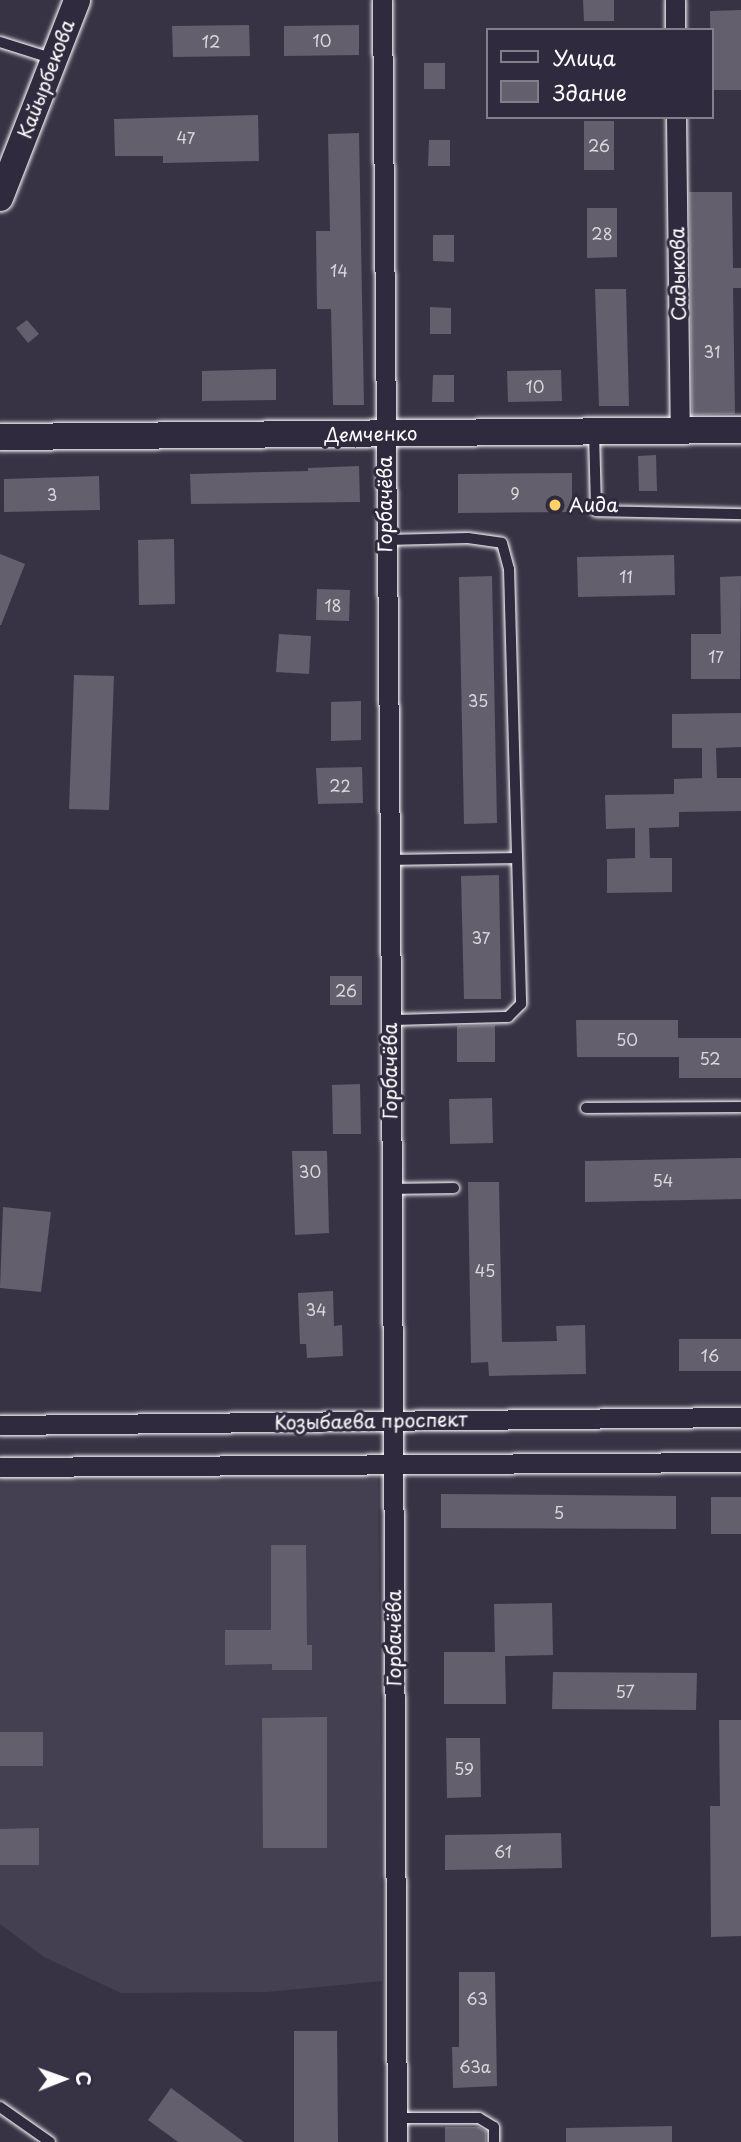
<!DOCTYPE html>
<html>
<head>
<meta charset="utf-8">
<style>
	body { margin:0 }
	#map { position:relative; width:741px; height:2142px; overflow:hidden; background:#373345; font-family:"Playpen Sans",sans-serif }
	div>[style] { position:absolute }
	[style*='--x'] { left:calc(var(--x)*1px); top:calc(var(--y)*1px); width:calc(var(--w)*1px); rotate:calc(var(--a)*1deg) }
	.built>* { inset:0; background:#444051 }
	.building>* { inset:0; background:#635f6d }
	.roads { filter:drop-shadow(0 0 2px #fff) drop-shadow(0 0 2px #fff) }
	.lane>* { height:10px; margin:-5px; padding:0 5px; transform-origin:5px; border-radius:5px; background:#2f2a3d }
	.street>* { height:19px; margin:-9.5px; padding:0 9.5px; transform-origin:9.5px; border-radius:9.5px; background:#2f2a3d }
	.secondary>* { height:26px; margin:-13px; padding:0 13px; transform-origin:13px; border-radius:13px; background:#2f2a3d }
	.dots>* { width:19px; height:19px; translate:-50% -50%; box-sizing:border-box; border:4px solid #2f2a3d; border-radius:50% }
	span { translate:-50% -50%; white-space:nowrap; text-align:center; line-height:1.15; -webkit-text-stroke:6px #2f2a3d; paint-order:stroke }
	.number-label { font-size:16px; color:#d8d7da }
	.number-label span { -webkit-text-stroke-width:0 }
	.street-label { font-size:19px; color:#fff }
	.poi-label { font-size:19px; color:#fff }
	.left { translate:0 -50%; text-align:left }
	.legend { position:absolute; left:486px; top:28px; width:228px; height:91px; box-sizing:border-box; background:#2f2a3d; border:2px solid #827f8b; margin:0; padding:9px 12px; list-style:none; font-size:21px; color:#fff }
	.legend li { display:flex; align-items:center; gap:14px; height:35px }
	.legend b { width:35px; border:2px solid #827f8b }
	.north { position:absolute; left:28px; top:2044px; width:70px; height:70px; -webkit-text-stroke:5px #2f2a3d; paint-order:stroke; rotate:89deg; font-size:19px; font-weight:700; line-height:28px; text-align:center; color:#fff }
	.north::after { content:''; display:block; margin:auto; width:24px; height:32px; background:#fff; clip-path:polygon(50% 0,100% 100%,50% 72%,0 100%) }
</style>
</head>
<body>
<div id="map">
	<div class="built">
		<i style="clip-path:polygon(378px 1469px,382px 1981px,267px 1992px,121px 1993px,44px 1957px,0 1924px,0 1473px)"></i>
	</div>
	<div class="building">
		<i style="clip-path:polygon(583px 0,614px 0,614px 21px,584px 21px)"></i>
		<i style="clip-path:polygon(741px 10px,741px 90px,711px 90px,710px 11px)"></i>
		<i style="clip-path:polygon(249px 25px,250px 56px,173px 57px,172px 26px)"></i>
		<i style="clip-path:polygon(359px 25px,359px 55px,284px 56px,284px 26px)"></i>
		<i style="clip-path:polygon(424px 63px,445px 63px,445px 89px,424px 89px)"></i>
		<i style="clip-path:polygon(258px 115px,259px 161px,163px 163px,163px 156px,115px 156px,114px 119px)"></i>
		<i style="clip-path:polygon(584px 121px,614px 121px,614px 170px,584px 170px)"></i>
		<i style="clip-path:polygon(359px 133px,364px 405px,333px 405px,331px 309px,317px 309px,316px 231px,330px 231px,328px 134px)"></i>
		<i style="clip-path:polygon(429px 140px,450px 140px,450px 166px,428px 166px)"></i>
		<i style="clip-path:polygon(689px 192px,732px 192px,733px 268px,741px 268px,741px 288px,733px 288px,735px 414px,692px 415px)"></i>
		<i style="clip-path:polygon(587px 208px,617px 208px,617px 257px,587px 258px)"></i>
		<i style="clip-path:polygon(433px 235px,454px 235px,454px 262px,433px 261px)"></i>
		<i style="clip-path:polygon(595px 289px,626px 289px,629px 406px,599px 406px)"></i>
		<i style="clip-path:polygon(430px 307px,451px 308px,451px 334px,430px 334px)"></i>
		<i style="clip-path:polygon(27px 320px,39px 334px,28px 343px,16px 328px)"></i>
		<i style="clip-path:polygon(276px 369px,276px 400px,202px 401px,202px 371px)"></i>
		<i style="clip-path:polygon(561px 370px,562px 401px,508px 402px,507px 371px)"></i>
		<i style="clip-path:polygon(433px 375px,454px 375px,454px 402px,432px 402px)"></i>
		<i style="clip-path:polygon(656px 455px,657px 491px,639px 491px,638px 456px)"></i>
		<i style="clip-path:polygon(359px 466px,360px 502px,191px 504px,190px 474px,308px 471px,308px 468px)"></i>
		<i style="clip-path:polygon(572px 473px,572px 512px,458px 513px,458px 474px)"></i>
		<i style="clip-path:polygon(99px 476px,100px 510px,4px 512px,4px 479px)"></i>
		<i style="clip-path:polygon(174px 539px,175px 604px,139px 605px,138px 540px)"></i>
		<i style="clip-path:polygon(0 554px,25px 564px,1px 625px,0 625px)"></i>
		<i style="clip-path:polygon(674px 555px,675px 595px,578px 597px,577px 557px)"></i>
		<i style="clip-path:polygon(492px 576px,497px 823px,464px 824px,459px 577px)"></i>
		<i style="clip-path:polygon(741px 576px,740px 679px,691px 679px,691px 634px,721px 634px,720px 577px)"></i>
		<i style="clip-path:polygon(317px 589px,350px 590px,349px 621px,316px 620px)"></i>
		<i style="clip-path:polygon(279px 634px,311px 636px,309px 674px,276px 672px)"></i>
		<i style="clip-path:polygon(74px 675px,114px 676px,109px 810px,69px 809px)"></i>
		<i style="clip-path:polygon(361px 701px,361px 740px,331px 741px,331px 702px)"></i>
		<i style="clip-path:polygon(741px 713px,741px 747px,716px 748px,717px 778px,741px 778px,741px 811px,679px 812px,679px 827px,649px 828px,650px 858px,672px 858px,672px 892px,607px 893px,607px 859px,635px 858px,635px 828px,606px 829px,605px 795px,674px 794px,674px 779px,702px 778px,702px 748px,672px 748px,672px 714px)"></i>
		<i style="clip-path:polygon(362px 767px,363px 803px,318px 804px,316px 768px)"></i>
		<i style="clip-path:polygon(499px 875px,501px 999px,464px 999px,461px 876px)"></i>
		<i style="clip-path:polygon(330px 976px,362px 976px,362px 1005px,330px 1005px)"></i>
		<i style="clip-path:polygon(576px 1020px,678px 1020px,678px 1038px,741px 1038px,741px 1078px,679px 1078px,679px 1057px,577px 1057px)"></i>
		<i style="clip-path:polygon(495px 1025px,495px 1062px,457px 1062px,457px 1026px)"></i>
		<i style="clip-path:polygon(360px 1084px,361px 1134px,333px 1134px,332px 1085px)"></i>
		<i style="clip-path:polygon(492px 1098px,493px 1143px,450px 1144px,449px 1099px)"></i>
		<i style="clip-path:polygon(292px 1151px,327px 1151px,329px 1233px,295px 1235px)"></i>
		<i style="clip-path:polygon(741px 1158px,741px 1199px,585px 1202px,585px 1161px)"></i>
		<i style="clip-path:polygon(468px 1182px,499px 1182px,502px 1342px,557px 1341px,556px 1326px,585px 1325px,586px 1374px,489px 1376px,488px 1362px,471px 1363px)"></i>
		<i style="clip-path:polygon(3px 1207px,51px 1212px,41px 1292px,0 1288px)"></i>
		<i style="clip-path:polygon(333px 1291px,334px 1326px,342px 1325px,343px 1356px,307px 1358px,306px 1344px,300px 1344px,298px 1293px)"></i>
		<i style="clip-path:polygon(679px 1339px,741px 1339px,741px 1371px,679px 1371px)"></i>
		<i style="clip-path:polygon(441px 1494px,676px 1496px,676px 1529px,441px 1528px)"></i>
		<i style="clip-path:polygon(711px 1497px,741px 1497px,741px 1534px,711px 1534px)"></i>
		<i style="clip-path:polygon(271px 1545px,306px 1545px,307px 1645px,312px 1645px,312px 1670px,272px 1670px,272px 1664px,225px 1665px,225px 1630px,271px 1630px)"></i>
		<i style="clip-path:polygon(552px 1603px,553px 1655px,505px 1656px,506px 1704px,444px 1704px,444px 1652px,495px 1652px,494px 1604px)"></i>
		<i style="clip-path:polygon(553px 1672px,697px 1673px,696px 1710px,552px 1709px)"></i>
		<i style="clip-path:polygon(327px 1717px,327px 1848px,263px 1848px,262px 1718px)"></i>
		<i style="clip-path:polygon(719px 1720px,741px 1720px,741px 1936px,711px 1937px,710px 1806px,720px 1806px)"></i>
		<i style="clip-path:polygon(0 1732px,43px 1732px,43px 1766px,0 1766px)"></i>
		<i style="clip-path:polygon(446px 1738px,480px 1738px,481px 1797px,447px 1798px)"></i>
		<i style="clip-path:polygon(39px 1828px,39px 1865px,0 1865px,0 1829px)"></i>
		<i style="clip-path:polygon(561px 1833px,562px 1868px,445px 1870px,445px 1835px)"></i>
		<i style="clip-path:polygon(459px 1972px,495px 1972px,497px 2086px,453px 2088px,452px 2047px,459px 2047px)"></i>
		<i style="clip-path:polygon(294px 2031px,337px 2031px,338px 2142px,294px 2142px)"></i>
		<i style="clip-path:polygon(171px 2088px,244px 2142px,178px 2142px,148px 2120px)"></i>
		<i style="clip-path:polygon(672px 2126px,672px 2142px,566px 2142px,566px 2128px)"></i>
		<i style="clip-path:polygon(445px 2127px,479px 2127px,486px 2131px,486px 2142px,445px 2142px)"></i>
	</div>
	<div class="roads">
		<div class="lane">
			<i style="--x:0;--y:42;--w:57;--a:17.5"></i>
			<i style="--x:594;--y:432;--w:79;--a:88.5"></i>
			<i style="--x:596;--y:511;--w:145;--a:1.2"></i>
			<i style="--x:386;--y:540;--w:82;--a:-1.4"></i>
			<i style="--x:468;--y:538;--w:34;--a:8"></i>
			<i style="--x:502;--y:543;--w:27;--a:75"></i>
			<i style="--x:509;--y:569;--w:435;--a:88.4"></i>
			<i style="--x:521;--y:1004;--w:18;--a:135"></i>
			<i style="--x:508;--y:1017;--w:118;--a:178.5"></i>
			<i style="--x:390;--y:860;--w:125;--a:-0.9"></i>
			<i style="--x:586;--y:1108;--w:155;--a:-0.4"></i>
			<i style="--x:390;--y:1189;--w:64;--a:-0.9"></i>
			<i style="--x:0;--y:2107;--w:61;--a:35"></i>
			<i style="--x:397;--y:2118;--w:82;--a:0"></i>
			<i style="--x:479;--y:2118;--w:17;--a:31"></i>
			<i style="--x:494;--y:2127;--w:15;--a:90"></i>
		</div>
		<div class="street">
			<i style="--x:382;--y:0;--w:860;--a:89.47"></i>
			<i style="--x:390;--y:860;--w:1282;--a:89.69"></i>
			<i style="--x:675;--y:0;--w:30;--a:90"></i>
			<i style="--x:676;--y:117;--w:313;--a:89.3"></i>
			<i style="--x:0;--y:1425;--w:741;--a:-0.62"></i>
			<i style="--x:0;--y:1467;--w:741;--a:-0.39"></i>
		</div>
		<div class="secondary">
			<i style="--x:0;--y:198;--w:212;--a:-68.7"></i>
			<i style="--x:0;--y:437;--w:741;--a:-0.54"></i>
		</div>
	</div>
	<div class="dots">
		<i style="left:555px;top:505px;background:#ffd166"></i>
	</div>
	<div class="number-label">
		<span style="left:322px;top:40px">10</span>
		<span style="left:211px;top:41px">12</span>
		<span style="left:186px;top:137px">47</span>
		<span style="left:599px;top:145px">26</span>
		<span style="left:602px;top:233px">28</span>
		<span style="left:339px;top:270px">14</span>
		<span style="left:712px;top:351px">31</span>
		<span style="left:535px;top:386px">10</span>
		<span style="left:515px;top:493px">9</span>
		<span style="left:52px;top:494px">3</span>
		<span style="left:626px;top:576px">11</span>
		<span style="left:333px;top:605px">18</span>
		<span style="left:716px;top:656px">17</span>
		<span style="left:478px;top:700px">35</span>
		<span style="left:340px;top:785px">22</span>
		<span style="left:481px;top:937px">37</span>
		<span style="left:346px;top:990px">26</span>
		<span style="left:627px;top:1039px">50</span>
		<span style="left:710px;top:1058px">52</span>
		<span style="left:310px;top:1171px">30</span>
		<span style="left:663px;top:1180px">54</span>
		<span style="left:485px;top:1270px">45</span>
		<span style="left:316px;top:1309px">34</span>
		<span style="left:710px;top:1355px">16</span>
		<span style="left:559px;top:1512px">5</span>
		<span style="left:625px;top:1691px">57</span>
		<span style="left:464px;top:1768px">59</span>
		<span style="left:503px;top:1851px">61</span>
		<span style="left:477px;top:1998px">63</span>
		<span style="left:475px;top:2066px">63а</span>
	</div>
	<div class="street-label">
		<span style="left:46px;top:79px;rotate:-69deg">Кайырбекова</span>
		<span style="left:678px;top:274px;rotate:-91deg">Садыкова</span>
		<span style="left:371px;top:434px;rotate:-1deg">Демченко</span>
		<span style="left:385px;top:504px;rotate:-90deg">Горбачёва</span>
		<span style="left:390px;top:1071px;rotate:-90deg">Горбачёва</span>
		<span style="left:371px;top:1421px;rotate:-1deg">Козыбаева проспект</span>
		<span style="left:394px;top:1638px;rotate:-90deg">Горбачёва</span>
	</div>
	<div class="poi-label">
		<span class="left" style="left:569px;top:505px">Аида</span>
	</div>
	<ul class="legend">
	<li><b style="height:9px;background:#2f2a3d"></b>Улица</li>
	<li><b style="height:19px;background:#635f6d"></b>Здание</li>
	</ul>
	<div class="north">С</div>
</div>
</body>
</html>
